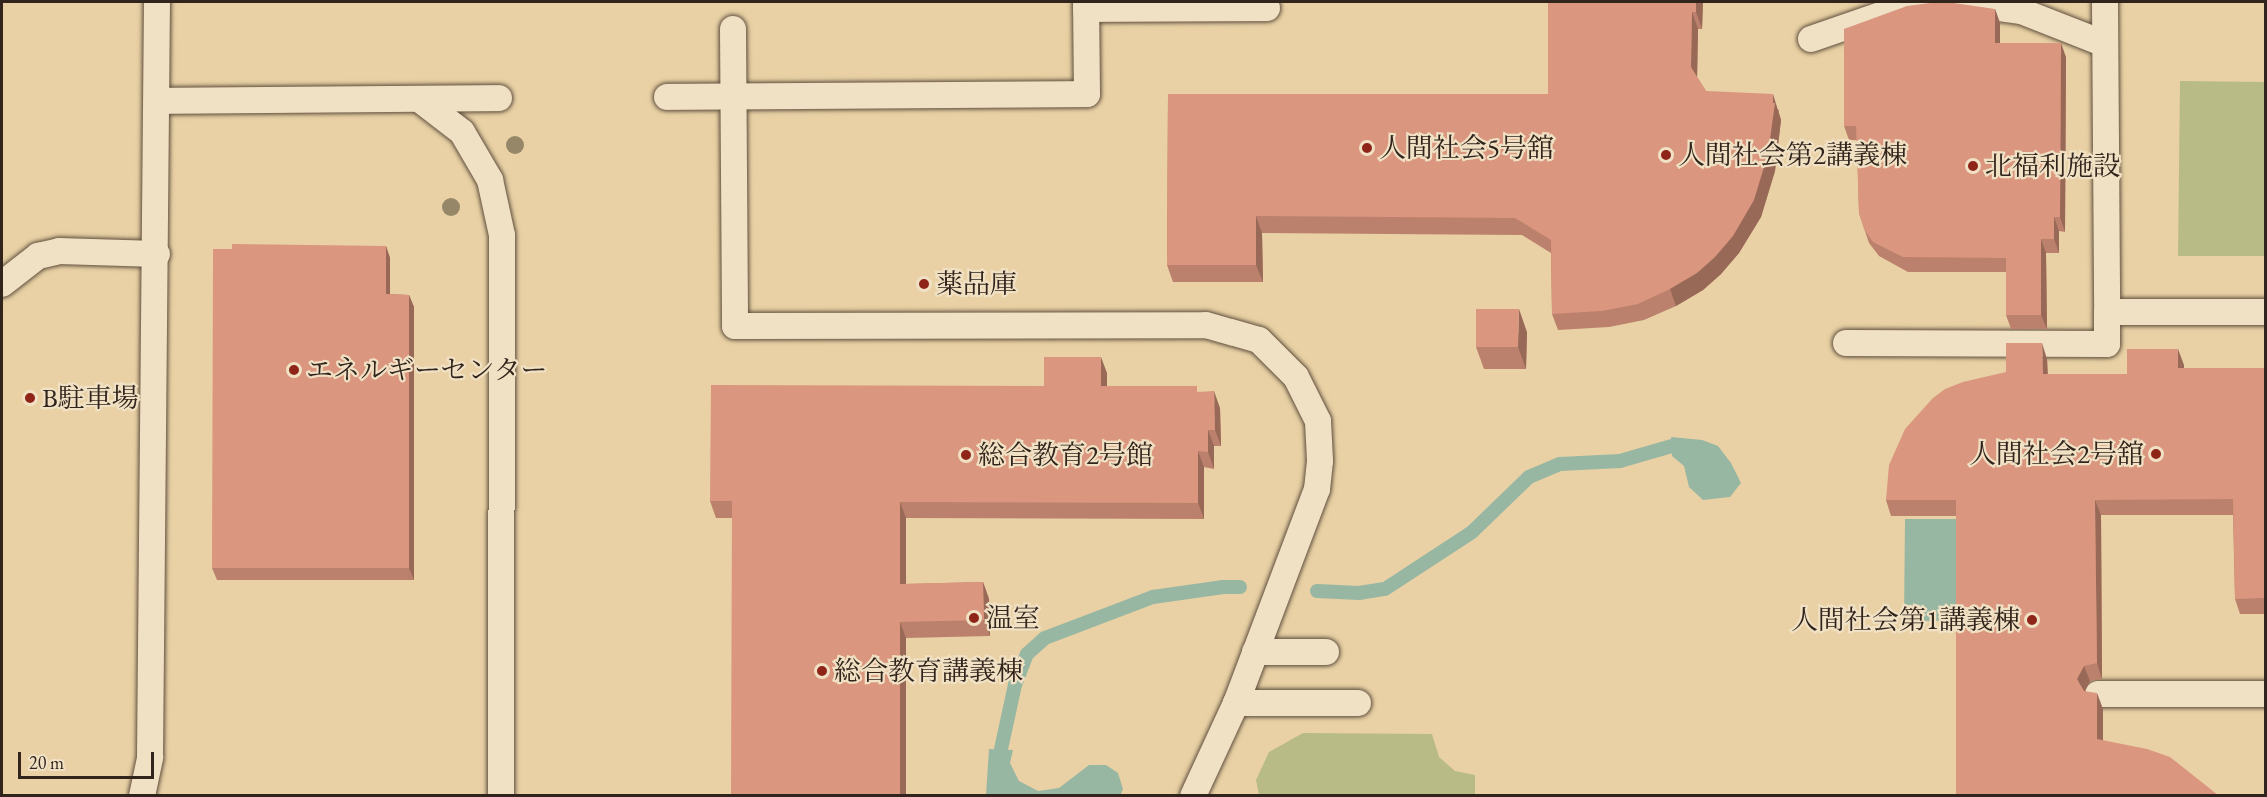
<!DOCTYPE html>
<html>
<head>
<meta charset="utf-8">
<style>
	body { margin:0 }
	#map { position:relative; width:2267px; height:797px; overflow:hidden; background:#e9d1a5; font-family:"EB Garamond","Noto Serif JP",serif }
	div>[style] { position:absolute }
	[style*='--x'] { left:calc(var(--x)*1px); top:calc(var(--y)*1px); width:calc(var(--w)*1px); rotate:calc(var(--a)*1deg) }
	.green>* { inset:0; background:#b8bb85 }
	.water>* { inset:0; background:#98b7a3 }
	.stream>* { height:14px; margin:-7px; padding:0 7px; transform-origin:7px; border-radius:7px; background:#98b7a3 }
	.roads { filter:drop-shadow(0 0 2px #5f4f3e) drop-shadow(0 0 2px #5f4f3e) }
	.lane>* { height:26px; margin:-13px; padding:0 13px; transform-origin:13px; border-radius:13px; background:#f1e1c4 }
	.trees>* { width:18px; height:18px; margin:-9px; border-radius:50%; background:#968768 }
	.wall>* { inset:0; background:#bb816c }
	.shaded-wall>* { inset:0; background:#996958 }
	.building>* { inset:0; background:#da967e }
	.dots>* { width:16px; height:16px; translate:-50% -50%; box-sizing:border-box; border:3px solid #f1e1c4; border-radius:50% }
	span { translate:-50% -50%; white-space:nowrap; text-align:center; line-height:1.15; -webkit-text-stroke:4.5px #f1e1c4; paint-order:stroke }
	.poi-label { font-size:27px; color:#31241c }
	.left { translate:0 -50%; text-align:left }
	.right { translate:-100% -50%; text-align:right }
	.frame { position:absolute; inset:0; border:3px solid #31241c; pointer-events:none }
	.scale { position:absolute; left:18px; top:752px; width:136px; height:27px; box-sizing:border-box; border:3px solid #31241c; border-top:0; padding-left:8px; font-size:18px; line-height:21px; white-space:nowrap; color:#31241c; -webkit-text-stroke:4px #f1e1c4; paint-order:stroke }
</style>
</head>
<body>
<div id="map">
	<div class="green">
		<i style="clip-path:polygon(2180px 81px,2265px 82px,2265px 256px,2178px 256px)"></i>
		<i style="clip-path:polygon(1303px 733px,1432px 734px,1439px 757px,1455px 771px,1475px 775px,1475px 795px,1259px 795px,1256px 780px,1269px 752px)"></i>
	</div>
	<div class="water">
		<i style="clip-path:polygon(1671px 437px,1702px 440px,1718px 446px,1731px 463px,1741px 483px,1730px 497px,1703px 500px,1689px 487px,1684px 466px,1672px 456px)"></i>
		<i style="clip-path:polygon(1905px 519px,1958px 519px,1957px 621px,1904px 621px)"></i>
		<i style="clip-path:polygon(989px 749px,1013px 750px,1010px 763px,1019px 781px,1038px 791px,1059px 788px,1089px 765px,1106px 765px,1118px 773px,1123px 789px,1120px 796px,986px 795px)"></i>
	</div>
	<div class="stream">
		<i style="--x:1317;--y:591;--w:42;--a:2.7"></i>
		<i style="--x:1359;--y:593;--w:26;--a:-9"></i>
		<i style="--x:1385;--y:589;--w:104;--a:-33.2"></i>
		<i style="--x:1472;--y:532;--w:79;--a:-44"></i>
		<i style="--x:1529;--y:477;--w:34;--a:-23"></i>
		<i style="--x:1560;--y:464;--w:60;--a:-2.9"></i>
		<i style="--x:1620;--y:461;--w:54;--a:-16.1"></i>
		<i style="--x:1001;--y:749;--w:66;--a:-77.7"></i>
		<i style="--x:1015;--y:685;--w:33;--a:-69"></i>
		<i style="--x:1027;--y:654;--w:24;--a:-42"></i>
		<i style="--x:1045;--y:638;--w:116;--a:-20.8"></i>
		<i style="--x:1153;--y:597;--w:71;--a:-8.1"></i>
		<i style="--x:1223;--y:587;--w:17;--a:0"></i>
	</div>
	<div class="roads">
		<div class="lane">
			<i style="--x:1955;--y:2;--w:67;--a:7.8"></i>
			<i style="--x:2021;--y:11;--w:90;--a:21.4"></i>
			<i style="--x:2105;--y:2;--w:310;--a:89.6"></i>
			<i style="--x:1086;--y:9;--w:181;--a:-0.3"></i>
			<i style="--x:733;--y:29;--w:297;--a:89.6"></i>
			<i style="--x:735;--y:326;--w:471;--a:-0.1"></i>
			<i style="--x:1206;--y:325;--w:55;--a:15.8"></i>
			<i style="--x:1259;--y:340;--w:52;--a:45"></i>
			<i style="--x:1296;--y:377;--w:49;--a:63.4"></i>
			<i style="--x:1318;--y:421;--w:40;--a:87.1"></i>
			<i style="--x:1320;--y:461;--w:28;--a:96"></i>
			<i style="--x:1317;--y:489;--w:229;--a:110.7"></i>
			<i style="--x:1236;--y:703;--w:102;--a:114.8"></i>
			<i style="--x:1811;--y:39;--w:104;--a:-19.1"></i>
			<i style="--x:1909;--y:5;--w:29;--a:-6"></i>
			<i style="--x:667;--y:97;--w:420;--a:-0.4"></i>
			<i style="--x:1087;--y:94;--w:92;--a:-90.6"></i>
			<i style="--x:419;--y:99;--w:54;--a:37.5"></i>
			<i style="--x:462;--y:132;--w:56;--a:59.7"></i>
			<i style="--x:490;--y:180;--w:56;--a:77.7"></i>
			<i style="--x:502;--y:235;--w:561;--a:90.1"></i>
			<i style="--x:157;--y:101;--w:342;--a:-0.5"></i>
			<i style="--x:2;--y:284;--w:46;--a:-37.9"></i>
			<i style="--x:38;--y:256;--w:22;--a:-13"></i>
			<i style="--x:59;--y:251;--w:98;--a:1.8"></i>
			<i style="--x:1846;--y:343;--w:261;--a:0.2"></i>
			<i style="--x:2107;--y:344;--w:32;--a:-90"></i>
			<i style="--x:2107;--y:312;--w:159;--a:0"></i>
			<i style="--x:1255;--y:652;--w:71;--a:0"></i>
			<i style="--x:2098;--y:694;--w:168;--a:0"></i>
			<i style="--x:1236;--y:703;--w:122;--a:0"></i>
			<i style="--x:142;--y:796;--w:40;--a:-78"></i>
			<i style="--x:150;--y:757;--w:755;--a:-89.47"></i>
		</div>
	</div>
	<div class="trees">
		<i style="left:515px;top:145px"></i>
		<i style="left:451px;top:207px"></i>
	</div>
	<div class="wall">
		<i style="clip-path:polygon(1548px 2px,1703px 2px,1702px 29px,1698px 29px,1697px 77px,1706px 91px,1779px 110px,1779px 113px,1781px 120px,1775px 171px,1761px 217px,1739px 253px,1721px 274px,1703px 290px,1676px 306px,1644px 320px,1609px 327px,1558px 330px,1552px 314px,1551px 253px,1522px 235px,1262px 233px,1263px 282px,1173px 282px,1167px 265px,1168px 94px,1548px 94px)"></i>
		<i style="clip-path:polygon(1995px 9px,2000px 23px,2000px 43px,2066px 57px,2065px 232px,2059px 231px,2059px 253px,2046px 253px,2047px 329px,2011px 329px,2006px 315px,2006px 272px,1908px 272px,1879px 256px,1869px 243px,1859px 213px,1857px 140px,1849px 140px,1844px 126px)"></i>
		<i style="clip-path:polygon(386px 246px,390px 258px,390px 294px,409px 295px,414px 307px,414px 580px,217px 580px,212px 568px)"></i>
		<i style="clip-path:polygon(1527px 332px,1526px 369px,1484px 369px,1476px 347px)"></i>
		<i style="clip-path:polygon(2047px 359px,2048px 374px,2127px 374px,2184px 365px,2184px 368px,2265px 368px,2265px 614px,2240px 614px,2235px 599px,2233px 515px,2101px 515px,2102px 679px,2090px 681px,2085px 691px,2103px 709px,2103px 740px,1956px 795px,1956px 516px,1891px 516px,1886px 500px,2006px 372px)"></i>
		<i style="clip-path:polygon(1107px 373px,1107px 386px,1200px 392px,1220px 408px,1221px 446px,1214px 446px,1214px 469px,1204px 467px,1204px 519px,906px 518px,906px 584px,983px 582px,989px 599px,990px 636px,906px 638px,906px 795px,732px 518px,716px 518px,710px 501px,1044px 386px)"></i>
	</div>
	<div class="shaded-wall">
		<i style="clip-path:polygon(1696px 2px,1703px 2px,1702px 29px,1696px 12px)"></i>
		<i style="clip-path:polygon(1995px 9px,2000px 23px,2000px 57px,1995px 43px)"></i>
		<i style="clip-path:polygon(1692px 12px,1698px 29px,1697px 84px,1691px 67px)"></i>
		<i style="clip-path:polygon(2061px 43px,2066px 57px,2065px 232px,2060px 217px)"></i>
		<i style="clip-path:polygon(1773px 94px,1781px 120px,1775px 171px,1761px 217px,1739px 253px,1721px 274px,1703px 290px,1676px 306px,1670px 289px,1773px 103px)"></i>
		<i style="clip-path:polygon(1256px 216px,1262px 233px,1263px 282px,1256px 265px)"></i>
		<i style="clip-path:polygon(2054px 217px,2059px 231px,2059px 253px,2054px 239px)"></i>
		<i style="clip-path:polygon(2041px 239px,2046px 253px,2047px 329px,2041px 315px)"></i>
		<i style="clip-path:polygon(386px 246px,390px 258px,390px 306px,386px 294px)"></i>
		<i style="clip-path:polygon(409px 295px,414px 307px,414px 580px,409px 568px)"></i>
		<i style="clip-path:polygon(1519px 309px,1527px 332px,1526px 369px,1518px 347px)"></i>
		<i style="clip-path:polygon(2042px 343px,2047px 359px,2048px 390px,2043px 374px)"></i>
		<i style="clip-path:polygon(2178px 349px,2184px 365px,2184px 384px,2178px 368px)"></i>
		<i style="clip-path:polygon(1101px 357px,1107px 373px,1107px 403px,1101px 386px)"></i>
		<i style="clip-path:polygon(1214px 391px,1220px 408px,1221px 446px,1215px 430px)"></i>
		<i style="clip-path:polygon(1208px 430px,1214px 446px,1214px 469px,1208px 452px)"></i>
		<i style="clip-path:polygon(1198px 451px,1204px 467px,1204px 519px,1198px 503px)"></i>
		<i style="clip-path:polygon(2095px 500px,2101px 515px,2102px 679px,2097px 663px)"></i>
		<i style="clip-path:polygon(900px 502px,906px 518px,906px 601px,900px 584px)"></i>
		<i style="clip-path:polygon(983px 582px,989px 599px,990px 636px,984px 620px)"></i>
		<i style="clip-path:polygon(900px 622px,906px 638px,906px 795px,900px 795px)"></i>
		<i style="clip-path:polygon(2084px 666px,2090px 681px,2083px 695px,2077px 679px)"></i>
		<i style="clip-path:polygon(2097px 693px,2103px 709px,2103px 755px,2097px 739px)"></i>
	</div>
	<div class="building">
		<i style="clip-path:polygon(1548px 2px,1696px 2px,1696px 12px,1692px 12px,1691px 67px,1706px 91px,1773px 94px,1773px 103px,1775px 103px,1768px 154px,1754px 200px,1733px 236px,1715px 257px,1697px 273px,1670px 289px,1638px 304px,1602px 311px,1552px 314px,1551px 240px,1515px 218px,1256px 216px,1256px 265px,1167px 265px,1168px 94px,1548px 94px)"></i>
		<i style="clip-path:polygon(1938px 2px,1947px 2px,1995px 9px,1995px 43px,2061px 43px,2060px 217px,2054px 217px,2054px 239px,2041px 239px,2041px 315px,2006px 315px,2006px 258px,1903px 257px,1873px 242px,1864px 229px,1859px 213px,1856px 126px,1844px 126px,1844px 29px,1907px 6px)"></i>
		<i style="clip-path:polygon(232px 244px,386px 246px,386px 294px,409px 295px,409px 568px,212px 568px,213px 249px,232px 249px)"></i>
		<i style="clip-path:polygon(1476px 309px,1519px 309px,1518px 347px,1476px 347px)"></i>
		<i style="clip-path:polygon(2006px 343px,2042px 343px,2043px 374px,2127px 374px,2127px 349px,2178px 349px,2178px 368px,2265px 368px,2265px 598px,2235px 599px,2233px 499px,2095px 500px,2097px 663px,2084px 666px,2077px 679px,2084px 691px,2097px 693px,2097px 739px,2147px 749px,2170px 757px,2218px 795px,1869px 795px,1956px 795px,1956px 500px,1886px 500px,1889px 465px,1905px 429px,1933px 398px,1945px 389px,1963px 382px,2006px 372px)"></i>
		<i style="clip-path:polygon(1044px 357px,1101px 357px,1101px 386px,1197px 386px,1197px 392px,1214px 391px,1215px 430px,1208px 430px,1208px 452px,1198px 451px,1198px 503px,900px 502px,900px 584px,983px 582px,984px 620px,900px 622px,900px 795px,731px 795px,732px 501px,710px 501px,711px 385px,1044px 386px)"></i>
	</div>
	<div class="dots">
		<i style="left:1367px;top:148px;background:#8f2418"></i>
		<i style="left:1666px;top:155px;background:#8f2418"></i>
		<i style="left:1973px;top:166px;background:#8f2418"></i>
		<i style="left:924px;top:284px;background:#8f2418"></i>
		<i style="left:294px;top:370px;background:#8f2418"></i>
		<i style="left:30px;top:398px;background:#8f2418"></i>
		<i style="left:2156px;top:454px;background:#8f2418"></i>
		<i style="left:966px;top:455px;background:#8f2418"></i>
		<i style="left:974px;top:618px;background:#8f2418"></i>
		<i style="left:2032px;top:620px;background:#8f2418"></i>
		<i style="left:822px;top:671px;background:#8f2418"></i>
	</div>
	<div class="poi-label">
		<span class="left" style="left:1379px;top:148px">人間社会5号舘</span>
		<span class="left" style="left:1678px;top:155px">人間社会第2講義棟</span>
		<span class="left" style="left:1985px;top:166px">北福利施設</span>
		<span class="left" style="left:936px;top:284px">薬品庫</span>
		<span class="left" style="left:306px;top:370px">エネルギーセンター</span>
		<span class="left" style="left:42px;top:398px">B駐車場</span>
		<span class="right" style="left:2144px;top:454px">人間社会2号舘</span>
		<span class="left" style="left:978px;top:455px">総合教育2号館</span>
		<span class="left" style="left:986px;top:618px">温室</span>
		<span class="right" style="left:2020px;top:620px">人間社会第1講義棟</span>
		<span class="left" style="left:834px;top:671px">総合教育講義棟</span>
	</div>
	<div class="frame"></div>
	<div class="scale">20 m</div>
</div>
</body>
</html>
